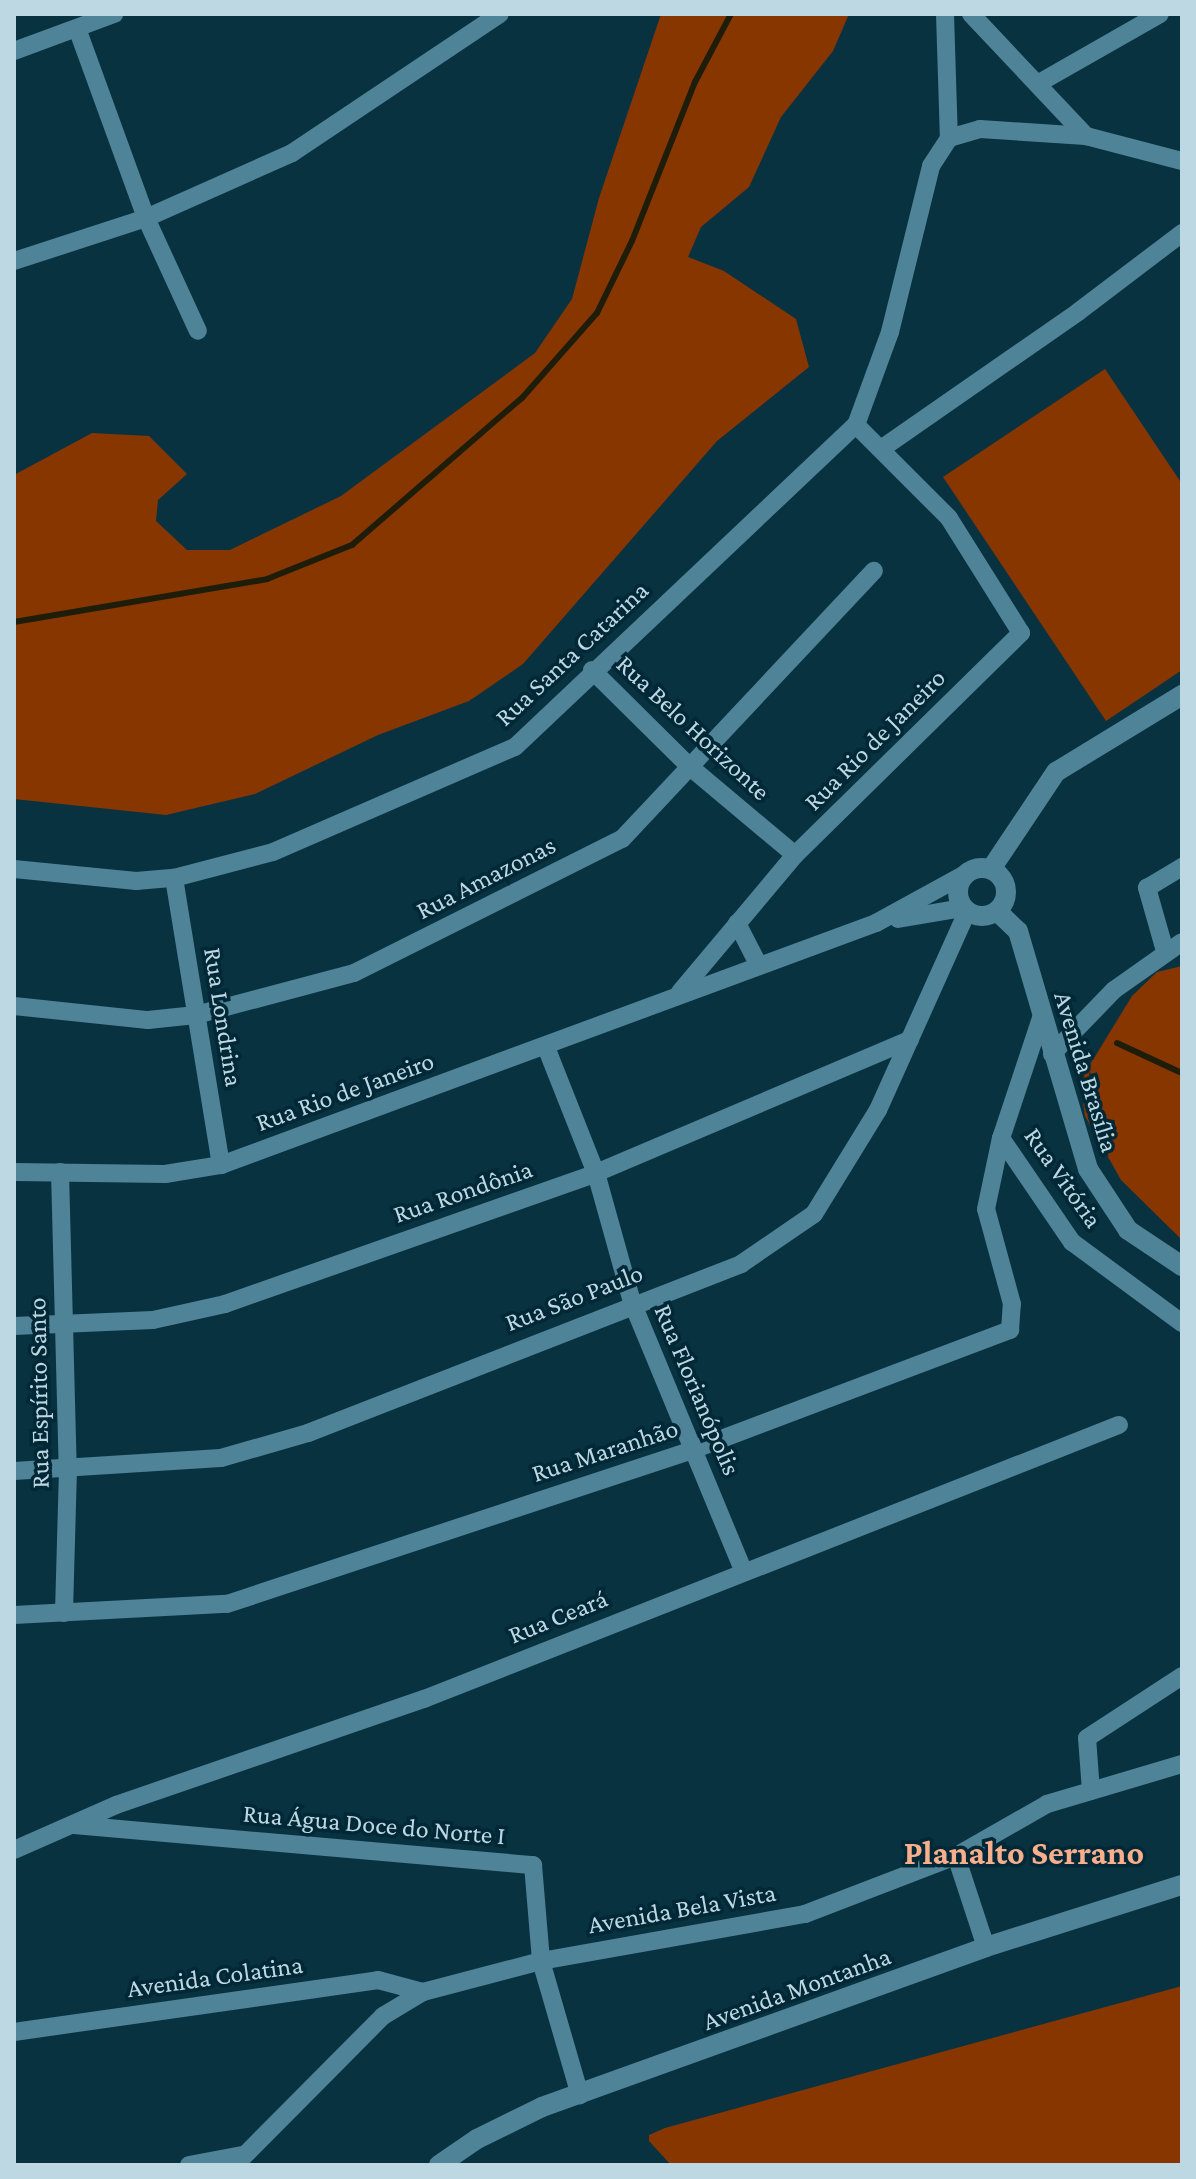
<!DOCTYPE html>
<html>
<head>
<meta charset="utf-8">
<style>
	body { margin:0 }
	#map { position:relative; width:1196px; height:2179px; overflow:hidden; background:#083240; font-family:"Crimson Pro",serif }
	div>[style] { position:absolute }
	[style*='--x'] { left:calc(var(--x)*1px); top:calc(var(--y)*1px); width:calc(var(--w)*1px); rotate:calc(var(--a)*1deg) }
	.green>* { inset:0; background:#883600 }
	.stream>* { height:6px; margin:-3px; padding:0 3px; transform-origin:3px; border-radius:3px; background:#1e1d0a }
	.street>* { height:18px; margin:-9px; padding:0 9px; transform-origin:9px; border-radius:9px; background:#4f8397 }
	.secondary>* { height:20px; margin:-10px; padding:0 10px; transform-origin:10px; border-radius:10px; background:#4f8397 }
	.secondary>.ring { margin:-10px; padding:0; box-sizing:content-box; background:none; border:20px solid #4f8397; border-radius:50% }
	span { translate:-50% -50%; white-space:nowrap; text-align:center; line-height:1.15; -webkit-text-stroke:7px #002836; paint-order:stroke }
	.street-label { font-size:26px; color:#bed8e3 }
	.district-label { font-size:34px; color:#f9ae8c; font-weight:700 }
	.frame { position:absolute; inset:0; border:16px solid #bed8e3; pointer-events:none }
</style>
</head>
<body>
<div id="map">
	<div class="green">
		<i style="clip-path:polygon(661px 14px,849px 14px,833px 51px,781px 117px,749px 187px,701px 227px,688px 257px,724px 271px,796px 319px,809px 367px,717px 441px,523px 664px,469px 701px,378px 735px,255px 794px,166px 815px,14px 799px,14px 475px,92px 433px,149px 436px,187px 474px,158px 500px,156px 521px,187px 550px,230px 550px,341px 496px,535px 353px,572px 299px,599px 198px)"></i>
		<i style="clip-path:polygon(1105px 369px,1182px 484px,1182px 670px,1106px 721px,943px 477px)"></i>
		<i style="clip-path:polygon(1182px 966px,1182px 1240px,1121px 1180px,1085px 1116px,1080px 1081px,1132px 996px,1157px 972px)"></i>
		<i style="clip-path:polygon(1182px 1986px,1182px 2165px,671px 2165px,649px 2141px,649px 2135px,665px 2128px)"></i>
	</div>
	<div class="stream">
		<i style="--x:14;--y:622;--w:257;--a:-9.6"></i>
		<i style="--x:267;--y:579;--w:92;--a:-21.8"></i>
		<i style="--x:352;--y:545;--w:225;--a:-40.9"></i>
		<i style="--x:522;--y:398;--w:113;--a:-48.6"></i>
		<i style="--x:597;--y:313;--w:80;--a:-64.1"></i>
		<i style="--x:632;--y:241;--w:171;--a:-68.4"></i>
		<i style="--x:695;--y:82;--w:77;--a:-62.1"></i>
		<i style="--x:1117;--y:1043;--w:72;--a:24.8"></i>
	</div>
	<div class="street">
		<i style="--x:945;--y:14;--w:124;--a:88.2"></i>
		<i style="--x:971;--y:14;--w:168;--a:46.7"></i>
		<i style="--x:78;--y:31;--w:199;--a:70"></i>
		<i style="--x:146;--y:218;--w:124;--a:65.3"></i>
		<i style="--x:14;--y:51;--w:107;--a:-20.3"></i>
		<i style="--x:1039;--y:83;--w:139;--a:-29.7"></i>
		<i style="--x:14;--y:261;--w:139;--a:-18"></i>
		<i style="--x:146;--y:218;--w:160;--a:-24"></i>
		<i style="--x:292;--y:153;--w:250;--a:-33.8"></i>
		<i style="--x:881;--y:449;--w:240;--a:-34.8"></i>
		<i style="--x:1078;--y:312;--w:131;--a:-37.2"></i>
		<i style="--x:592;--y:670;--w:136;--a:44.7"></i>
		<i style="--x:689;--y:766;--w:138;--a:40"></i>
		<i style="--x:14;--y:869;--w:123;--a:5.6"></i>
		<i style="--x:136;--y:881;--w:38;--a:-5"></i>
		<i style="--x:174;--y:878;--w:102;--a:-14.7"></i>
		<i style="--x:273;--y:852;--w:264;--a:-23.5"></i>
		<i style="--x:515;--y:747;--w:469;--a:-43.4"></i>
		<i style="--x:856;--y:425;--w:99;--a:-69.9"></i>
		<i style="--x:890;--y:332;--w:171;--a:-76.1"></i>
		<i style="--x:931;--y:166;--w:33;--a:-57"></i>
		<i style="--x:949;--y:138;--w:32;--a:-16"></i>
		<i style="--x:980;--y:129;--w:106;--a:3.8"></i>
		<i style="--x:1086;--y:136;--w:99;--a:14.6"></i>
		<i style="--x:174;--y:878;--w:291;--a:80.7"></i>
		<i style="--x:898;--y:919;--w:66;--a:-9.6"></i>
		<i style="--x:737;--y:923;--w:46;--a:62.9"></i>
		<i style="--x:1165;--y:951;--w:66;--a:-105.9"></i>
		<i style="--x:1147;--y:888;--w:41;--a:-31"></i>
		<i style="--x:680;--y:992;--w:179;--a:-50"></i>
		<i style="--x:795;--y:855;--w:317;--a:-44.5"></i>
		<i style="--x:1021;--y:633;--w:136;--a:-122.1"></i>
		<i style="--x:949;--y:518;--w:132;--a:-135"></i>
		<i style="--x:14;--y:1006;--w:135;--a:6"></i>
		<i style="--x:148;--y:1020;--w:48;--a:-5.9"></i>
		<i style="--x:196;--y:1015;--w:163;--a:-14.9"></i>
		<i style="--x:354;--y:973;--w:300;--a:-26.6"></i>
		<i style="--x:622;--y:839;--w:368;--a:-46.8"></i>
		<i style="--x:1041;--y:1018;--w:126;--a:108.4"></i>
		<i style="--x:1001;--y:1138;--w:126;--a:55.7"></i>
		<i style="--x:1072;--y:1242;--w:137;--a:36.4"></i>
		<i style="--x:546;--y:1047;--w:136;--a:68.4"></i>
		<i style="--x:596;--y:1173;--w:134;--a:74.4"></i>
		<i style="--x:632;--y:1302;--w:290;--a:67.5"></i>
		<i style="--x:1052;--y:1054;--w:89;--a:-45.9"></i>
		<i style="--x:1114;--y:990;--w:83;--a:-35.2"></i>
		<i style="--x:14;--y:1172;--w:151;--a:0.8"></i>
		<i style="--x:165;--y:1174;--w:57;--a:-9.1"></i>
		<i style="--x:221;--y:1165;--w:698;--a:-20.28"></i>
		<i style="--x:876;--y:923;--w:102;--a:-28.8"></i>
		<i style="--x:60;--y:1172;--w:297;--a:88.5"></i>
		<i style="--x:68;--y:1469;--w:144;--a:91.6"></i>
		<i style="--x:14;--y:1326;--w:139;--a:-2.5"></i>
		<i style="--x:153;--y:1320;--w:74;--a:-12.5"></i>
		<i style="--x:225;--y:1304;--w:393;--a:-19.4"></i>
		<i style="--x:596;--y:1173;--w:341;--a:-23"></i>
		<i style="--x:14;--y:1471;--w:207;--a:-3.6"></i>
		<i style="--x:221;--y:1458;--w:91;--a:-16"></i>
		<i style="--x:308;--y:1433;--w:465;--a:-21.3"></i>
		<i style="--x:741;--y:1264;--w:88;--a:-34.4"></i>
		<i style="--x:814;--y:1214;--w:122;--a:-58.4"></i>
		<i style="--x:878;--y:1110;--w:217;--a:-65.8"></i>
		<i style="--x:14;--y:1615;--w:213;--a:-3"></i>
		<i style="--x:227;--y:1604;--w:493;--a:-18.3"></i>
		<i style="--x:695;--y:1449;--w:337;--a:-20.7"></i>
		<i style="--x:1010;--y:1330;--w:26;--a:-86"></i>
		<i style="--x:1012;--y:1304;--w:98;--a:-105.3"></i>
		<i style="--x:986;--y:1209;--w:73;--a:-78.1"></i>
		<i style="--x:1091;--y:1791;--w:53;--a:-94.3"></i>
		<i style="--x:1087;--y:1738;--w:113;--a:-33.1"></i>
		<i style="--x:74;--y:1825;--w:461;--a:5"></i>
		<i style="--x:533;--y:1865;--w:96;--a:85.2"></i>
		<i style="--x:541;--y:1961;--w:140;--a:73.8"></i>
		<i style="--x:14;--y:1850;--w:111;--a:-23.8"></i>
		<i style="--x:116;--y:1805;--w:326;--a:-19"></i>
		<i style="--x:424;--y:1699;--w:747;--a:-21.52"></i>
		<i style="--x:956;--y:1856;--w:96;--a:71.8"></i>
		<i style="--x:14;--y:2032;--w:368;--a:-8.1"></i>
		<i style="--x:378;--y:1980;--w:47;--a:14.9"></i>
		<i style="--x:189;--y:2165;--w:54;--a:-10.7"></i>
		<i style="--x:235;--y:2165;--w:210;--a:-45.2"></i>
		<i style="--x:383;--y:2016;--w:47;--a:-31"></i>
		<i style="--x:423;--y:1992;--w:122;--a:-14.7"></i>
		<i style="--x:541;--y:1961;--w:268;--a:-10.1"></i>
		<i style="--x:805;--y:1914;--w:162;--a:-21"></i>
		<i style="--x:956;--y:1856;--w:105;--a:-29.7"></i>
		<i style="--x:1047;--y:1804;--w:141;--a:-16.5"></i>
	</div>
	<div class="secondary">
		<i class="ring" style="left:958px;top:868px;width:28px;height:28px"></i>
		<i style="--x:991;--y:869;--w:117;--a:-56.2"></i>
		<i style="--x:1056;--y:772;--w:148;--a:-31.4"></i>
		<i style="--x:997;--y:911;--w:29;--a:44"></i>
		<i style="--x:1018;--y:931;--w:248;--a:73.6"></i>
		<i style="--x:1088;--y:1169;--w:73;--a:56.7"></i>
		<i style="--x:1128;--y:1230;--w:65;--a:33.7"></i>
		<i style="--x:439;--y:2165;--w:46;--a:-34.4"></i>
		<i style="--x:477;--y:2139;--w:72;--a:-26.2"></i>
		<i style="--x:542;--y:2107;--w:472;--a:-19.8"></i>
		<i style="--x:986;--y:1947;--w:206;--a:-17.6"></i>
	</div>
	<div class="street-label">
		<span style="left:572px;top:654px;rotate:-43deg">Rua Santa Catarina</span>
		<span style="left:693px;top:728px;rotate:43deg">Rua Belo Horizonte</span>
		<span style="left:875px;top:740px;rotate:-45deg">Rua Rio de Janeiro</span>
		<span style="left:486px;top:878px;rotate:-27deg">Rua Amazonas</span>
		<span style="left:223px;top:1017px;rotate:81deg">Rua Londrina</span>
		<span style="left:1086px;top:1072px;rotate:73deg">Avenida Brasília</span>
		<span style="left:345px;top:1092px;rotate:-20deg">Rua Rio de Janeiro</span>
		<span style="left:1063px;top:1178px;rotate:55deg">Rua Vitória</span>
		<span style="left:463px;top:1192px;rotate:-19deg">Rua Rondônia</span>
		<span style="left:574px;top:1298px;rotate:-21deg">Rua São Paulo</span>
		<span style="left:697px;top:1390px;rotate:67deg">Rua Florianópolis</span>
		<span style="left:39px;top:1393px;rotate:-91deg">Rua Espírito Santo</span>
		<span style="left:605px;top:1451px;rotate:-18deg">Rua Maranhão</span>
		<span style="left:558px;top:1617px;rotate:-22deg">Rua Ceará</span>
		<span style="left:374px;top:1825px;rotate:5deg">Rua Água Doce do Norte I</span>
		<span style="left:682px;top:1909px;rotate:-10deg">Avenida Bela Vista</span>
		<span style="left:215px;top:1977px;rotate:-8deg">Avenida Colatina</span>
		<span style="left:797px;top:1989px;rotate:-20deg">Avenida Montanha</span>
	</div>
	<div class="district-label">
		<span style="left:1024px;top:1853px">Planalto Serrano</span>
	</div>
	<div class="frame"></div>
</div>
</body>
</html>
